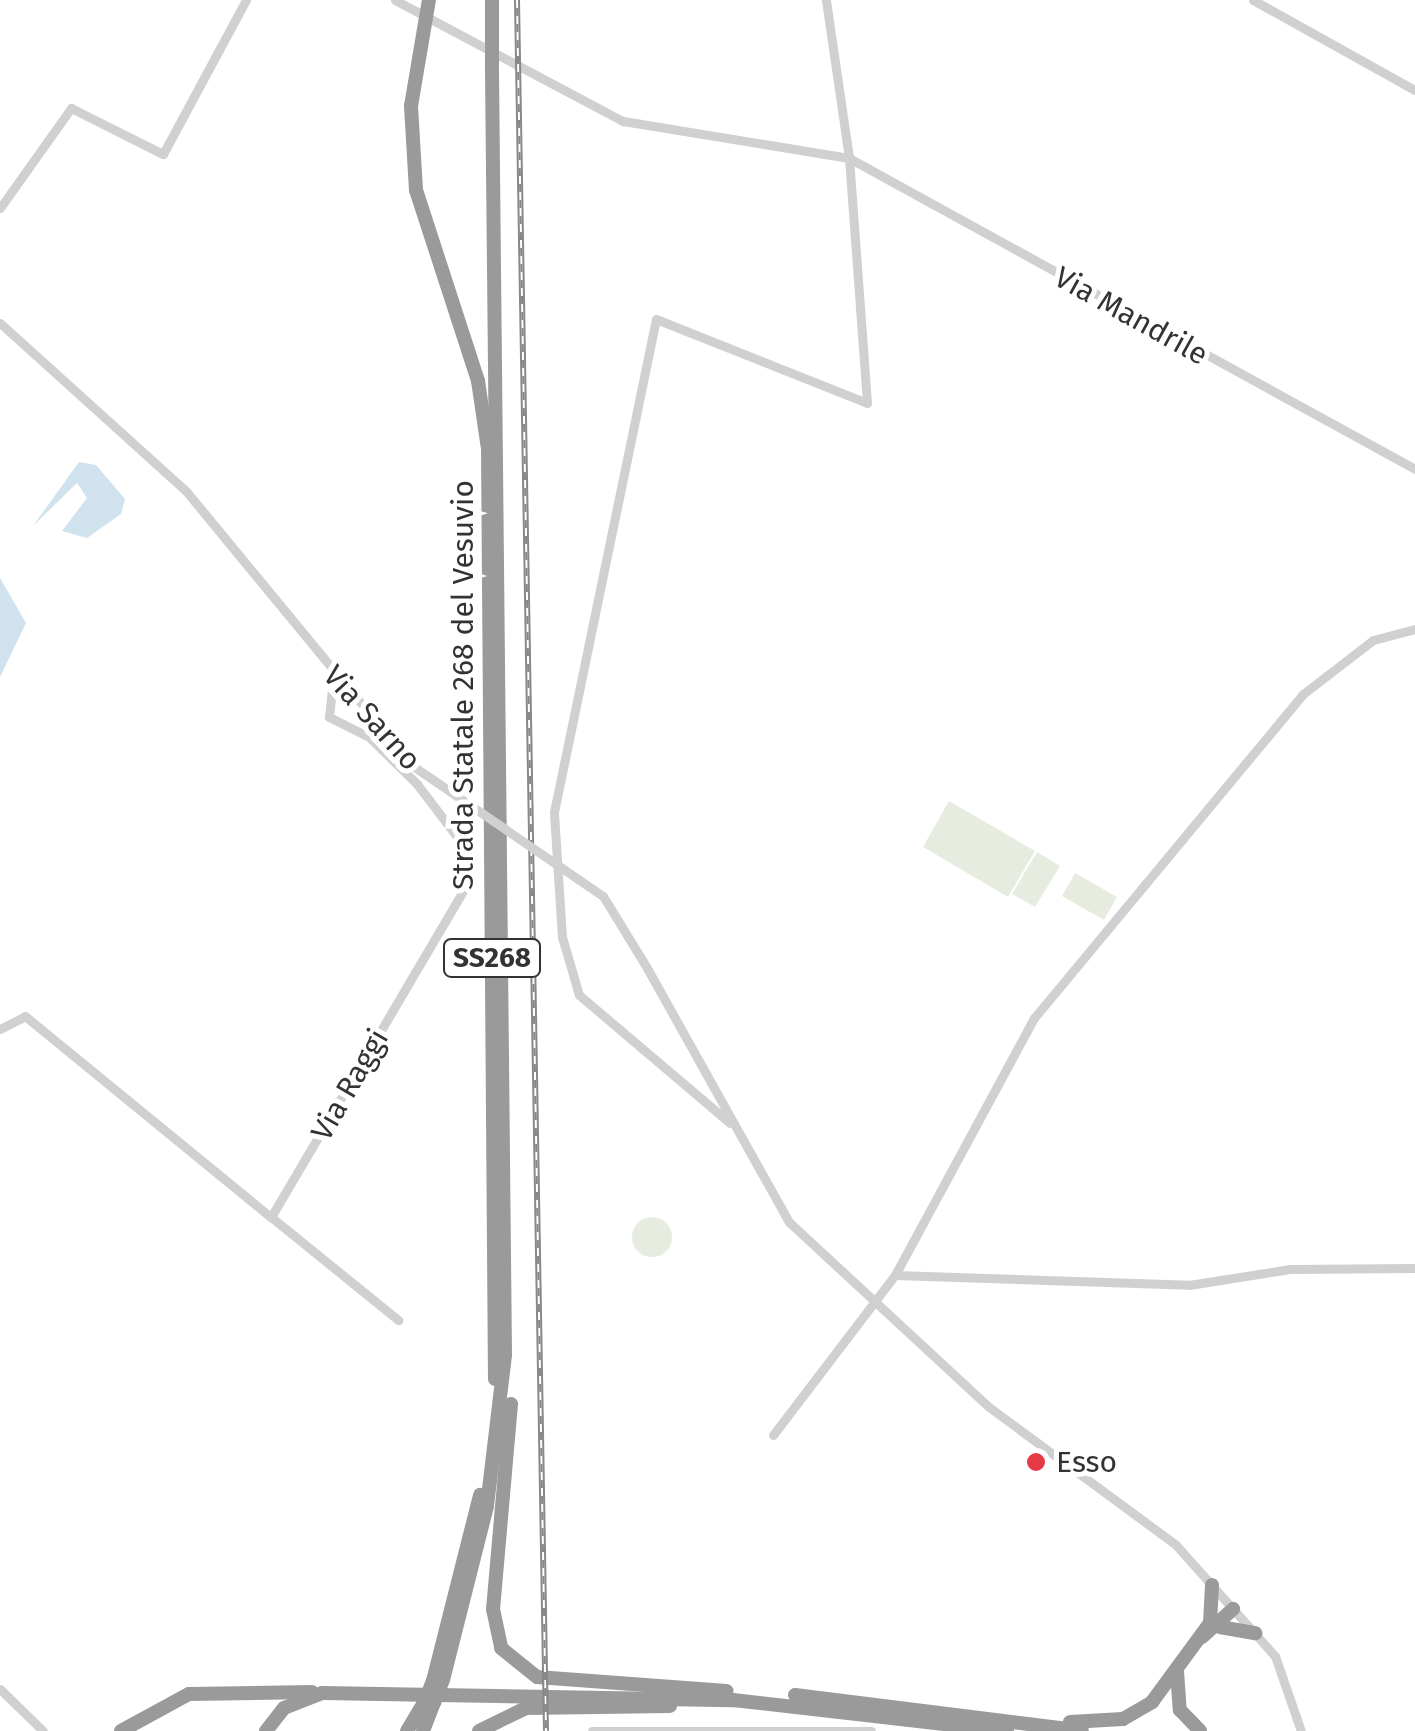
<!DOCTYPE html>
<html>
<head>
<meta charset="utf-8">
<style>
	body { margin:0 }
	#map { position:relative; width:1415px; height:1731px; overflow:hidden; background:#fff; font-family:"Fira Sans",sans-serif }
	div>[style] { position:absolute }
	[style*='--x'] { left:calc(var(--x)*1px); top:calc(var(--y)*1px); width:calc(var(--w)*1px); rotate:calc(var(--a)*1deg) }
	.green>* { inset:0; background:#e6ecdf }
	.round { border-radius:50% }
	.water>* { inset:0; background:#cfe2ee }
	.minor>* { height:9px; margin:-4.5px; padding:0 4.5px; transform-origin:4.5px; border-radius:4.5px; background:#d0d0d0 }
	.highway>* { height:14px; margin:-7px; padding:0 7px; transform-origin:7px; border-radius:7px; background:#9a9a9a }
	.rail>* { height:6px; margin-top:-3px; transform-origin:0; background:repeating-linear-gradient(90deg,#fff 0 8px,#888 0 16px); box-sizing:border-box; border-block:2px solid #888 }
	.minor-bridge>* { height:9px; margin:-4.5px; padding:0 4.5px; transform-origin:4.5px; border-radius:4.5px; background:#d0d0d0 }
	.highway-bridge>* { height:14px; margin:-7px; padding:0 7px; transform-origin:7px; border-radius:7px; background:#9a9a9a }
	.dots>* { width:28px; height:28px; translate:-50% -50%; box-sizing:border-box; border:5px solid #fff; border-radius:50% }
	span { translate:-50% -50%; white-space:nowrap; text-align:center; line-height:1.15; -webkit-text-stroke:10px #fff; paint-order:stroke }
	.shield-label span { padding:2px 8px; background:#fff; border:2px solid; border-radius:8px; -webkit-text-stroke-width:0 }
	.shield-label { font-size:28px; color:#333; font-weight:700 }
	.street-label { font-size:30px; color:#333 }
	.poi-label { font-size:30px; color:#333 }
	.left { translate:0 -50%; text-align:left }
</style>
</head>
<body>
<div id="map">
	<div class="green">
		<i style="clip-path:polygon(949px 801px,1035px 851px,1008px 897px,923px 847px)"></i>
		<i style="clip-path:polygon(1037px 852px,1060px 866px,1035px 907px,1012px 894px)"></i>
		<i style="clip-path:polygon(1075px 873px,1117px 897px,1104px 920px,1062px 896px)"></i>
		<i class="round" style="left:632px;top:1217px;width:40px;height:40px"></i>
	</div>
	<div class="water">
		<i style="clip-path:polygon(79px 462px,96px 465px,125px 499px,121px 514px,87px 538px,62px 531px,87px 498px,77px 483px,33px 526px)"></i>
		<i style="clip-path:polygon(0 578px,26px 623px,0 677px)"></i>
	</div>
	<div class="minor">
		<i style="--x:395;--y:0;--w:258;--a:28"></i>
		<i style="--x:623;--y:121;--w:229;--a:9.3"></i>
		<i style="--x:849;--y:158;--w:646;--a:28.79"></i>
		<i style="--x:1253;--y:0;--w:185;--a:29.1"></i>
		<i style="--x:0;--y:208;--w:123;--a:-54.6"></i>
		<i style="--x:71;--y:108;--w:103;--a:26.6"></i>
		<i style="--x:163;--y:154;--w:175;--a:-61.7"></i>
		<i style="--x:0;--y:323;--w:251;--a:42.1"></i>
		<i style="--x:186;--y:491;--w:357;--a:50.5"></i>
		<i style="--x:647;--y:968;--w:291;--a:60.8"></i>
		<i style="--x:789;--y:1222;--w:272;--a:42.8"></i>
		<i style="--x:989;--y:1407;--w:232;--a:36.4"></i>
		<i style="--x:1176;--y:1545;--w:149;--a:48.3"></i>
		<i style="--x:1275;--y:1656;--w:79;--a:70.9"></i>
		<i style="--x:0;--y:1029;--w:28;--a:-27"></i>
		<i style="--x:25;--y:1016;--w:318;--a:39.3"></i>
		<i style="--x:271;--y:1217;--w:389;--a:-59.5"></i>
		<i style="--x:468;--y:882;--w:31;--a:-90"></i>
		<i style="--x:468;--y:851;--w:84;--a:-127.3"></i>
		<i style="--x:417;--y:784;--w:67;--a:-135.6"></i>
		<i style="--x:369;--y:737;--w:45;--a:-153.4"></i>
		<i style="--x:329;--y:717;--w:38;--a:-84"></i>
		<i style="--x:730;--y:1123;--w:198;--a:-139.7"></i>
		<i style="--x:579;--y:995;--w:60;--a:-106.3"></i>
		<i style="--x:562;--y:937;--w:125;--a:-93.7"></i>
		<i style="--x:554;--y:812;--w:503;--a:-78.31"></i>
		<i style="--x:656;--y:319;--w:227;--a:21.7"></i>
		<i style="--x:867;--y:403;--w:246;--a:-94.2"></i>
		<i style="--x:849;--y:158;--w:160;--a:-98.3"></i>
		<i style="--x:271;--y:1217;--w:164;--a:39"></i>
		<i style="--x:895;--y:1275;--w:294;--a:1.9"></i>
		<i style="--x:1189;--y:1285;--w:102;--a:-9"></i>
		<i style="--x:1290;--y:1269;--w:125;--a:-0.5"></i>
		<i style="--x:773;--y:1435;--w:201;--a:-52.7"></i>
		<i style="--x:895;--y:1275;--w:292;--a:-61.6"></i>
		<i style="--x:1034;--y:1018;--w:421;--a:-50.3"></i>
		<i style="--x:1303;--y:694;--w:88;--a:-37.6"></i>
		<i style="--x:1373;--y:640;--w:43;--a:-14.7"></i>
		<i style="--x:0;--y:1689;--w:60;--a:44.3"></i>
		<i style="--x:592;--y:1731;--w:279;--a:0"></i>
	</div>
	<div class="highway">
		<i style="--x:492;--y:0;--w:37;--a:90"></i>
		<i style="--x:411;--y:106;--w:84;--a:86.6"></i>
		<i style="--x:416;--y:190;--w:201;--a:72"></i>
		<i style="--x:478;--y:381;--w:69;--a:81.6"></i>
		<i style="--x:488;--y:449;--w:930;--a:89.57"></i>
		<i style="--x:511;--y:1404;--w:206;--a:95"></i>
		<i style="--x:493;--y:1609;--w:40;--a:78"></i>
		<i style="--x:501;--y:1648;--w:46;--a:38.9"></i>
		<i style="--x:537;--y:1677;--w:190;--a:4.2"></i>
		<i style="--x:1220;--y:1627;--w:36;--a:10"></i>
		<i style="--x:1202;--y:1637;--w:42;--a:-42.1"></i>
		<i style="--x:1177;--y:1671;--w:39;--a:86"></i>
		<i style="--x:1180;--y:1710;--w:29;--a:46"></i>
		<i style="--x:443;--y:1680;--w:179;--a:-75.8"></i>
		<i style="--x:487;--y:1506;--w:152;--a:-83.2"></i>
		<i style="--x:505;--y:1355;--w:1291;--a:-90.58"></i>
		<i style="--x:433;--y:1681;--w:192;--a:-75.8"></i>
		<i style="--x:795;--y:1695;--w:289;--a:7.1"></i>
		<i style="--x:1070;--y:1722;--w:53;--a:-3.2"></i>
		<i style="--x:1123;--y:1719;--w:34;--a:-30"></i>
		<i style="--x:1152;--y:1702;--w:98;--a:-53.7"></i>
		<i style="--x:1210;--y:1623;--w:38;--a:-87"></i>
		<i style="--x:121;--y:1731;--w:77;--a:-28.6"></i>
		<i style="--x:189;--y:1694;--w:123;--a:-0.9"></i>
		<i style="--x:266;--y:1731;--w:29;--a:-52"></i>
		<i style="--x:284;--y:1708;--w:41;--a:-21.5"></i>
		<i style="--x:322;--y:1693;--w:411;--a:1"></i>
		<i style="--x:733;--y:1700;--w:276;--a:6.5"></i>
		<i style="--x:407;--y:1731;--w:33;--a:-59"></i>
		<i style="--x:423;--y:1731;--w:30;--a:-69"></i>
		<i style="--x:479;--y:1731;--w:52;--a:-26.1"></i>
		<i style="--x:526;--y:1708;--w:144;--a:-0.8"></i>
	</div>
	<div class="rail">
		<i style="--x:517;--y:0;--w:1731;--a:89.04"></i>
	</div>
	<div class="minor-bridge">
		<i style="--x:413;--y:766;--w:230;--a:34.4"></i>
		<i style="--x:603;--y:896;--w:84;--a:58.6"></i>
	</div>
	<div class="highway-bridge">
		<i style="--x:492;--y:37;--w:27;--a:90"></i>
		<i style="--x:411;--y:106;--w:108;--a:-80.4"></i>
		<i style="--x:424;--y:1703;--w:24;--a:-68"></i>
		<i style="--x:434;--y:1703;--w:25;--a:-69"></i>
	</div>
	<div class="dots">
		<i style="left:1036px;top:1462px;background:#e63946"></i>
	</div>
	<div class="shield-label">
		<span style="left:492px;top:958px">SS268</span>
	</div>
	<div class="street-label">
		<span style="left:1131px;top:316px;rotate:29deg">Via Mandrile</span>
		<span style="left:463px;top:685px;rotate:-90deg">Strada Statale 268 del Vesuvio</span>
		<span style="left:372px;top:718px;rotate:48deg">Via Sarno</span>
		<span style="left:350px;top:1085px;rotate:-60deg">Via Raggi</span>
	</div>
	<div class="poi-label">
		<span class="left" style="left:1056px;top:1462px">Esso</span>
	</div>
</div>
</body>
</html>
